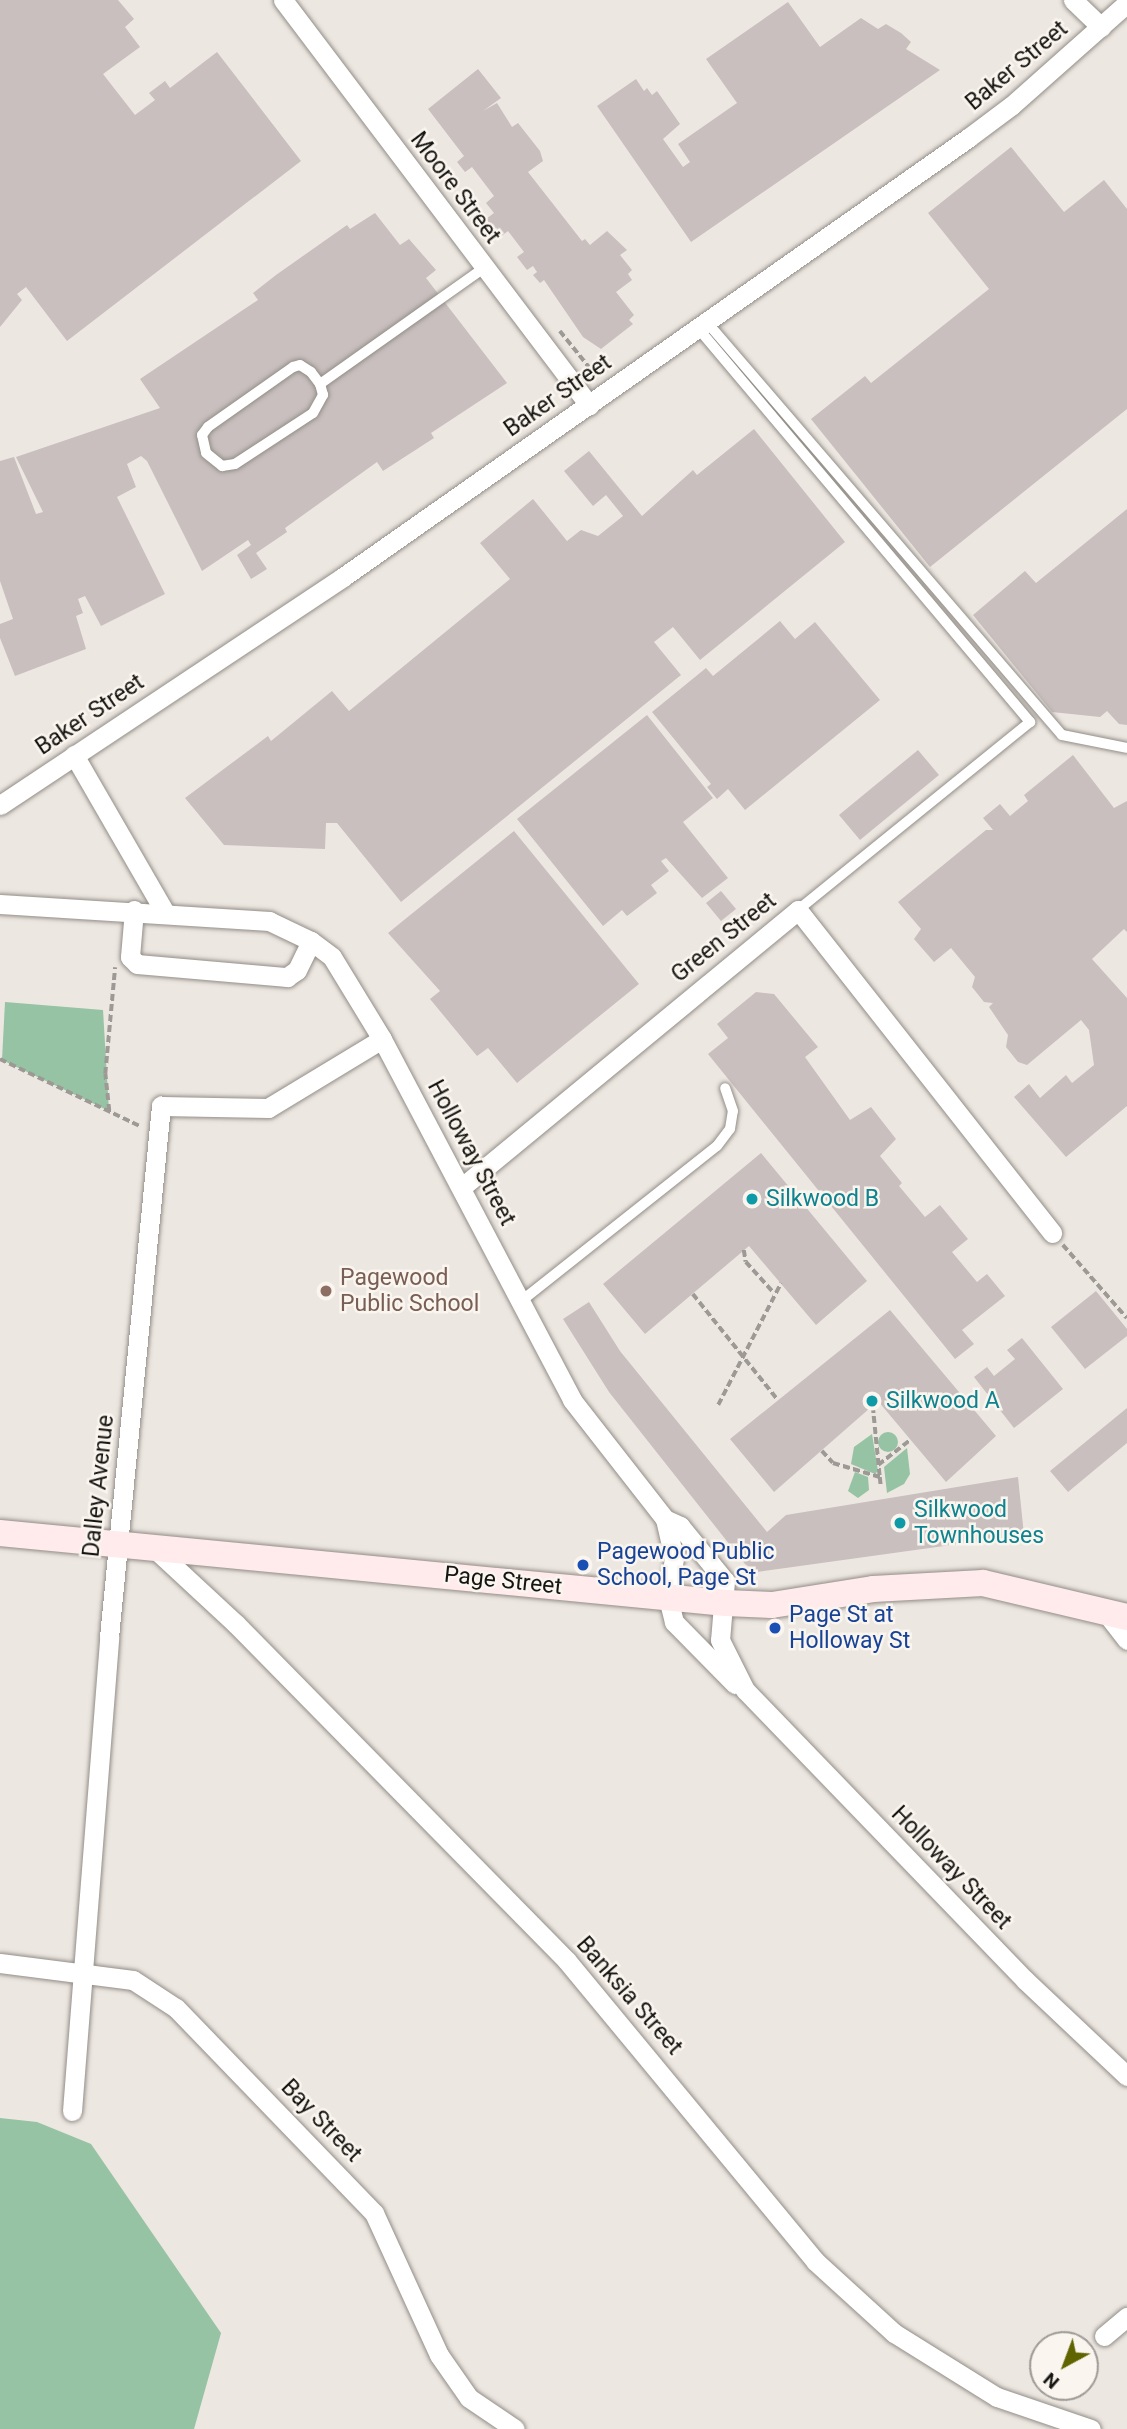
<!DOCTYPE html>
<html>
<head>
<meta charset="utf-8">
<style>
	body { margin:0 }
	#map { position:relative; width:1127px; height:2429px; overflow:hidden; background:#ede7e1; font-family:Roboto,sans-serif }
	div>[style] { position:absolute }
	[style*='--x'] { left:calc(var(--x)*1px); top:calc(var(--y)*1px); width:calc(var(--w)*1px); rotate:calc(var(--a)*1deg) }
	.green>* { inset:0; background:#95c3a3 }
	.round { border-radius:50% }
	.building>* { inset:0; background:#c8bfbe }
	.path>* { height:3.5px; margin-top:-1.75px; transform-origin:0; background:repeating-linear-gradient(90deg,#9d9994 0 7px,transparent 0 10.5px) }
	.roads { filter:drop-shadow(0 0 2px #928d87) drop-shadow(0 0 2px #928d87) }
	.service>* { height:10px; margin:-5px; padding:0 5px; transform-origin:5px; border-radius:5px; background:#fff }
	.minor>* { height:19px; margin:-9.5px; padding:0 9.5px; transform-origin:9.5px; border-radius:9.5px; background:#fff }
	.secondary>* { height:26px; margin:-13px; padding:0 13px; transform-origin:13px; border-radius:13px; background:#ffeaec }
	.dots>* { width:19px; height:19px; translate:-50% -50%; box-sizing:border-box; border:4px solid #faf5ee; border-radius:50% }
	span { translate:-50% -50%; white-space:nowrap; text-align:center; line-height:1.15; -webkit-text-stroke:5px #faf5ee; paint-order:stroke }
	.street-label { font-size:23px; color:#151411 }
	.culture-label { font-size:23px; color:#0d838f }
	.left { translate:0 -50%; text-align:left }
	.education-label { font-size:23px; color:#785e54 }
	.transit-label { font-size:23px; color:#164399 }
	.north { position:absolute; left:1029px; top:2331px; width:70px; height:70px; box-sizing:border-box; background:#faf5ee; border:2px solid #9e9b96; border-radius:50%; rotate:221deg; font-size:19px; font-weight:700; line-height:28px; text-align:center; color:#151411 }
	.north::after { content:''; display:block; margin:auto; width:24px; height:32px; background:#5f6400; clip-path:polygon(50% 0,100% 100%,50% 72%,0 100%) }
</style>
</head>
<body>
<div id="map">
	<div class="green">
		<i style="clip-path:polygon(5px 1002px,103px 1010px,109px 1111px,2px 1060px)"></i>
		<i class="round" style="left:878px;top:1432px;width:20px;height:20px"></i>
		<i style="clip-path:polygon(872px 1434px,878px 1471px,875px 1474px,851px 1464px,854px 1447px)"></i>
		<i style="clip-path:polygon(907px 1448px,910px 1474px,904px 1484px,887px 1493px,884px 1467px)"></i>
		<i style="clip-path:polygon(855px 1472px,868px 1477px,869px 1490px,858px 1498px,848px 1491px)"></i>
		<i style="clip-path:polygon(0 2118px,37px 2122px,91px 2144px,221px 2333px,194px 2429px,0 2429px)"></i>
	</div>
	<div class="building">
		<i style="clip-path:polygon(0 0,118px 0,134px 19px,125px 27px,140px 47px,103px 74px,135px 115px,155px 100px,149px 93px,165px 81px,170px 88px,217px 52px,301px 161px,67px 341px,26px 287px,17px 294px,22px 300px,0 327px)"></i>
		<i style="clip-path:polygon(788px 2px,820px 47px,861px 18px,878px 29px,886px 24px,901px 33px,911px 42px,906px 49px,940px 70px,691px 242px,597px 106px,636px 79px,644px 91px,647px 88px,652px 95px,657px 91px,680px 124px,663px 139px,683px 167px,690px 162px,678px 144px,737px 103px,706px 59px)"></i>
		<i style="clip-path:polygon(478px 69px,501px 98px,483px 111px,497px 103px,512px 127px,518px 123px,540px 151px,543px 161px,528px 172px,582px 241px,585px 239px,590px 245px,607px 231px,627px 250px,620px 255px,632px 270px,628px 274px,632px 280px,616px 292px,634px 315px,629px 320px,633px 324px,601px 349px,583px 337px,544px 280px,540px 283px,533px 275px,537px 272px,533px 266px,527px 270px,517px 257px,524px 252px,508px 231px,500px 237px,486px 219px,494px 213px,486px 203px,494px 196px,472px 167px,465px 172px,457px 162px,464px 156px,428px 109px)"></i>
		<i style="clip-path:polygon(1011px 147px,1064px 212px,1104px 180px,1127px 209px,1127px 409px,930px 567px,811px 419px,865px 376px,871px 383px,989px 289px,928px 213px)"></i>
		<i style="clip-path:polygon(375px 213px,400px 245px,409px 239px,436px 270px,426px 278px,507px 383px,431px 433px,434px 438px,383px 471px,377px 462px,285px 528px,287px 532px,256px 553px,267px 569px,251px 579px,237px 555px,251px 545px,248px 540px,202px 571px,147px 461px,141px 456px,127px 464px,136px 487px,117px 497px,165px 594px,101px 626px,85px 596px,78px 599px,83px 613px,76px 616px,86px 649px,15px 676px,0 638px,0 624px,13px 619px,0 581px,0 461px,14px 457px,36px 514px,43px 512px,16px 457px,160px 408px,140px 379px,258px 300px,253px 293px,276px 275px,347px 225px,350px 229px)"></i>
		<i style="clip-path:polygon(754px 429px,845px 542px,700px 660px,673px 627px,654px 642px,681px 675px,401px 902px,337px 823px,326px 823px,325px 849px,224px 845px,185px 798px,268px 736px,271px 741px,332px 691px,349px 711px,510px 579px,480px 543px,533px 499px,567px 541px,581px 530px,598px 536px,623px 516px,606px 495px,593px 506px,564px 471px,589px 451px,642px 516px,693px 470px,697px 475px)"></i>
		<i style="clip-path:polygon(1127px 509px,1127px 725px,1119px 724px,1107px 711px,1100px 717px,1052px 712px,973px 615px,1025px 571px,1036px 583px)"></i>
		<i style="clip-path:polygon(780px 621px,795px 639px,815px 622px,880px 700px,745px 810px,728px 789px,717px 799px,707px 787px,711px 784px,652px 712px,706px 668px,713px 676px)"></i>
		<i style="clip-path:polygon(647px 715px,713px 798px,683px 822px,728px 878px,702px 898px,666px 858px,661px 861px,669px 871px,651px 885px,657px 893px,627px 916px,622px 910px,603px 926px,517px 819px)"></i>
		<i style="clip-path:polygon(918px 750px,939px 775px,860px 840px,839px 815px)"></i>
		<i style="clip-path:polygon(1073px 755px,1114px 808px,1127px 801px,1127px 932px,1124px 929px,1092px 959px,1127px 998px,1127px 1106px,1066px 1157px,1014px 1097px,1029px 1084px,1040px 1098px,1066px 1075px,1072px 1083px,1094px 1065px,1089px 1030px,1081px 1020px,1027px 1065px,1018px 1062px,1006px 1047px,1008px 1035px,989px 1007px,993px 1003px,984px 1002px,972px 987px,975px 977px,951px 948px,934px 962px,914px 939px,921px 929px,898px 902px,986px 830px,993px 830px,983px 818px,1000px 804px,1010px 816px,1028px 801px,1024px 795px)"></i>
		<i style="clip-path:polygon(514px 831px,639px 984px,517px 1083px,488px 1048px,477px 1056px,430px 999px,440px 991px,388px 933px)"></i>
		<i style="clip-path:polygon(721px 891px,736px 909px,721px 921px,706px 903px)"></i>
		<i style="clip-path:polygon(756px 992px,774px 994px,818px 1047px,805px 1057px,850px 1120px,871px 1107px,896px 1139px,880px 1156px,902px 1183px,899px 1186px,925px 1217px,940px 1205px,968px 1239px,952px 1252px,977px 1282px,987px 1274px,1005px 1296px,962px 1330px,974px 1344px,955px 1359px,708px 1054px,728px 1038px,717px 1024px)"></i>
		<i style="clip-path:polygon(761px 1153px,867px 1281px,816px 1325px,749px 1246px,645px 1334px,603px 1284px)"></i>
		<i style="clip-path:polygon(1096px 1291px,1127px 1329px,1127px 1336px,1085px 1369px,1051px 1327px)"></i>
		<i style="clip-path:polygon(589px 1302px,620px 1351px,767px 1532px,786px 1515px,1018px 1477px,1024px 1535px,757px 1572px,745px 1564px,609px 1392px,563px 1319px)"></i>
		<i style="clip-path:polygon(890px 1310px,996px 1436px,946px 1482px,878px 1401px,774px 1492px,730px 1439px)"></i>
		<i style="clip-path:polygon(1022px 1338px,1063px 1389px,1014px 1428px,974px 1377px,987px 1367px,994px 1376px,1015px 1359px,1007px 1350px)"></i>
		<i style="clip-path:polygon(1127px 1408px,1127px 1443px,1068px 1492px,1050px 1471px)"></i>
	</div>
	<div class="path">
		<i style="--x:560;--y:331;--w:46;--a:51.1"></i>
		<i style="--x:0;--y:1059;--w:155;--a:25.6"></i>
		<i style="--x:109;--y:1111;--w:37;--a:-96"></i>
		<i style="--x:105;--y:1074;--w:107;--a:-84.7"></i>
		<i style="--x:1063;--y:1245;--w:97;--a:48.8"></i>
		<i style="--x:744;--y:1250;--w:12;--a:81"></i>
		<i style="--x:746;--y:1262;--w:42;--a:47.9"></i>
		<i style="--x:693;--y:1294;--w:136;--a:51.3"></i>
		<i style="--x:718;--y:1405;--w:137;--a:-62.7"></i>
		<i style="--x:873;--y:1406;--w:71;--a:84.4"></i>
		<i style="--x:822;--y:1451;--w:16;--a:47"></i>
		<i style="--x:833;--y:1463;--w:49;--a:16.6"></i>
		<i style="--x:880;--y:1477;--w:9;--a:84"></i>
		<i style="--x:878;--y:1465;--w:41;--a:-38"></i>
	</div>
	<div class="roads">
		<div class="service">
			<i style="--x:705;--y:320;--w:547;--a:49.3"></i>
			<i style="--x:1062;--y:735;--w:66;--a:11.3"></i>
			<i style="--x:697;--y:327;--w:517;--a:49.87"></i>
			<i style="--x:1030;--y:722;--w:299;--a:141"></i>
			<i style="--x:320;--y:384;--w:15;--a:-127"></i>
			<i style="--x:311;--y:372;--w:13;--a:-148"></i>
			<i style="--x:300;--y:365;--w:7;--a:164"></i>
			<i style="--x:293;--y:367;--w:104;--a:144.8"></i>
			<i style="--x:208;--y:427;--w:10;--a:127"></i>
			<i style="--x:202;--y:435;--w:18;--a:77"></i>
			<i style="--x:206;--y:453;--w:21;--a:39"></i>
			<i style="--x:222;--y:466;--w:13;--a:-9"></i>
			<i style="--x:235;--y:464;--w:93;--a:-33.2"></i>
			<i style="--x:313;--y:413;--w:21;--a:-61"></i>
			<i style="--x:323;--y:395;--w:11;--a:-105"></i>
			<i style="--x:320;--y:384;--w:201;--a:-35.3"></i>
			<i style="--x:520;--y:1302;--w:251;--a:-38.4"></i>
			<i style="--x:717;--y:1146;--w:21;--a:-53"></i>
			<i style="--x:730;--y:1129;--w:18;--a:-81"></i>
			<i style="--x:733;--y:1111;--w:24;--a:-109"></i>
		</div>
		<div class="minor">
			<i style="--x:283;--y:0;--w:508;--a:52.93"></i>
			<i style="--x:1073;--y:0;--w:39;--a:44"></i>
			<i style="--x:74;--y:755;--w:180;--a:60"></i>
			<i style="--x:0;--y:805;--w:412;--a:-33.6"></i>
			<i style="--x:343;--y:577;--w:764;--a:-35.08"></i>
			<i style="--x:968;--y:138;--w:54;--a:-36.7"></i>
			<i style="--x:1011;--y:106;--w:155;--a:-41.6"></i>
			<i style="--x:0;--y:904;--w:270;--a:3.6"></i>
			<i style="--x:269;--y:921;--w:47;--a:25.5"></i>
			<i style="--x:311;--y:941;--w:26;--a:37"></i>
			<i style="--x:332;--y:957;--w:96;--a:58.6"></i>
			<i style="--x:382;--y:1039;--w:408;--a:62.2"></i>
			<i style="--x:572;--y:1400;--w:151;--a:52"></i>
			<i style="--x:665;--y:1519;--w:17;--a:25"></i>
			<i style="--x:680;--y:1526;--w:71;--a:50.7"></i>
			<i style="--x:725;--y:1581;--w:59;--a:94.8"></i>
			<i style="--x:720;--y:1640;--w:56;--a:63.4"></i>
			<i style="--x:745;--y:1690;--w:403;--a:46"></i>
			<i style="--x:1025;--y:1980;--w:140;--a:43.3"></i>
			<i style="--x:134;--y:910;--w:47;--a:94.9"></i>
			<i style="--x:130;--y:957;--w:10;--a:45"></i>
			<i style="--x:137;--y:964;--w:151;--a:5"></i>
			<i style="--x:287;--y:977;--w:12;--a:-35"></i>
			<i style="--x:297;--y:970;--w:32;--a:-64"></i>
			<i style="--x:462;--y:1187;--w:435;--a:-39.5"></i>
			<i style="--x:798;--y:910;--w:411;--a:51.8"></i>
			<i style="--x:665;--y:1519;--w:40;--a:77"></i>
			<i style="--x:674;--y:1558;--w:40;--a:98.5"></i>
			<i style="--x:668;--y:1598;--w:25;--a:76"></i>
			<i style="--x:674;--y:1622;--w:87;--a:45.5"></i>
			<i style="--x:155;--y:1549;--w:110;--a:42.8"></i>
			<i style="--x:236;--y:1624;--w:472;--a:45.5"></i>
			<i style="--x:567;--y:1961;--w:389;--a:50.4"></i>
			<i style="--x:815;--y:2261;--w:107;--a:42.3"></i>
			<i style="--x:894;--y:2333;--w:121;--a:31.9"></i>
			<i style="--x:997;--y:2397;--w:99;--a:18.8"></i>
			<i style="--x:1106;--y:1613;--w:34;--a:52"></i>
			<i style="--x:0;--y:1963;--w:134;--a:7.3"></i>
			<i style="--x:133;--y:1980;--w:51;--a:33.1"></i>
			<i style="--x:176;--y:2008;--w:285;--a:46"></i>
			<i style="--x:374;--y:2213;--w:156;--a:65.4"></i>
			<i style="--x:439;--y:2355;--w:52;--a:55.1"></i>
			<i style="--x:469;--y:2398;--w:55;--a:34"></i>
			<i style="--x:72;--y:2111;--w:475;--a:-85.5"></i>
			<i style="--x:109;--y:1637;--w:534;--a:-84.41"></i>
			<i style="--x:161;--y:1106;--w:107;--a:1.1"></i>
			<i style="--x:268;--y:1108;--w:133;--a:-31.2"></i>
			<i style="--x:1104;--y:2336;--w:30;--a:-40"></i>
		</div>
		<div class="secondary">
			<i style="--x:0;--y:1533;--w:729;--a:5.51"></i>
			<i style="--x:726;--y:1603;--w:46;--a:2.5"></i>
			<i style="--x:772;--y:1605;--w:102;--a:-9"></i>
			<i style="--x:873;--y:1589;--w:110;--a:-3.1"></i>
			<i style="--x:983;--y:1583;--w:148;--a:13.3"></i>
		</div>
	</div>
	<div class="dots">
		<i style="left:752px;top:1199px;background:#0f9aa8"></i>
		<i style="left:326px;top:1291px;background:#8d6e63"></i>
		<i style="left:872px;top:1401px;background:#0f9aa8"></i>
		<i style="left:900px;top:1523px;background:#0f9aa8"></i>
		<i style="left:583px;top:1565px;background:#1a4fb4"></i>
		<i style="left:775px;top:1628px;background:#1a4fb4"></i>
	</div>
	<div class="street-label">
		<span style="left:1017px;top:66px;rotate:-40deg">Baker Street</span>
		<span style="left:455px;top:188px;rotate:53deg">Moore Street</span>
		<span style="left:558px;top:396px;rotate:-35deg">Baker Street</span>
		<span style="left:90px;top:715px;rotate:-34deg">Baker Street</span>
		<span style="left:724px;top:938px;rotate:-39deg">Green Street</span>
		<span style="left:471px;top:1153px;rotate:62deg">Holloway Street</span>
		<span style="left:99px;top:1486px;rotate:-84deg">Dalley Avenue</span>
		<span style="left:503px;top:1581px;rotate:6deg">Page Street</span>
		<span style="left:951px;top:1868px;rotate:46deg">Holloway Street</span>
		<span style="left:629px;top:1996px;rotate:49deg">Banksia Street</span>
		<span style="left:321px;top:2121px;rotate:46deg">Bay Street</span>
	</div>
	<div class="culture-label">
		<span class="left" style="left:766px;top:1199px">Silkwood B</span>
		<span class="left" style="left:886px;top:1401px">Silkwood A</span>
		<span class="left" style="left:914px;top:1523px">Silkwood<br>Townhouses</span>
	</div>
	<div class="education-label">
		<span class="left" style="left:340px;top:1291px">Pagewood<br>Public School</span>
	</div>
	<div class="transit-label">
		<span class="left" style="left:597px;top:1565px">Pagewood Public<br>School, Page St</span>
		<span class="left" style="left:789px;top:1628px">Page St at<br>Holloway St</span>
	</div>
	<div class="north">N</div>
</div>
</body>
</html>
